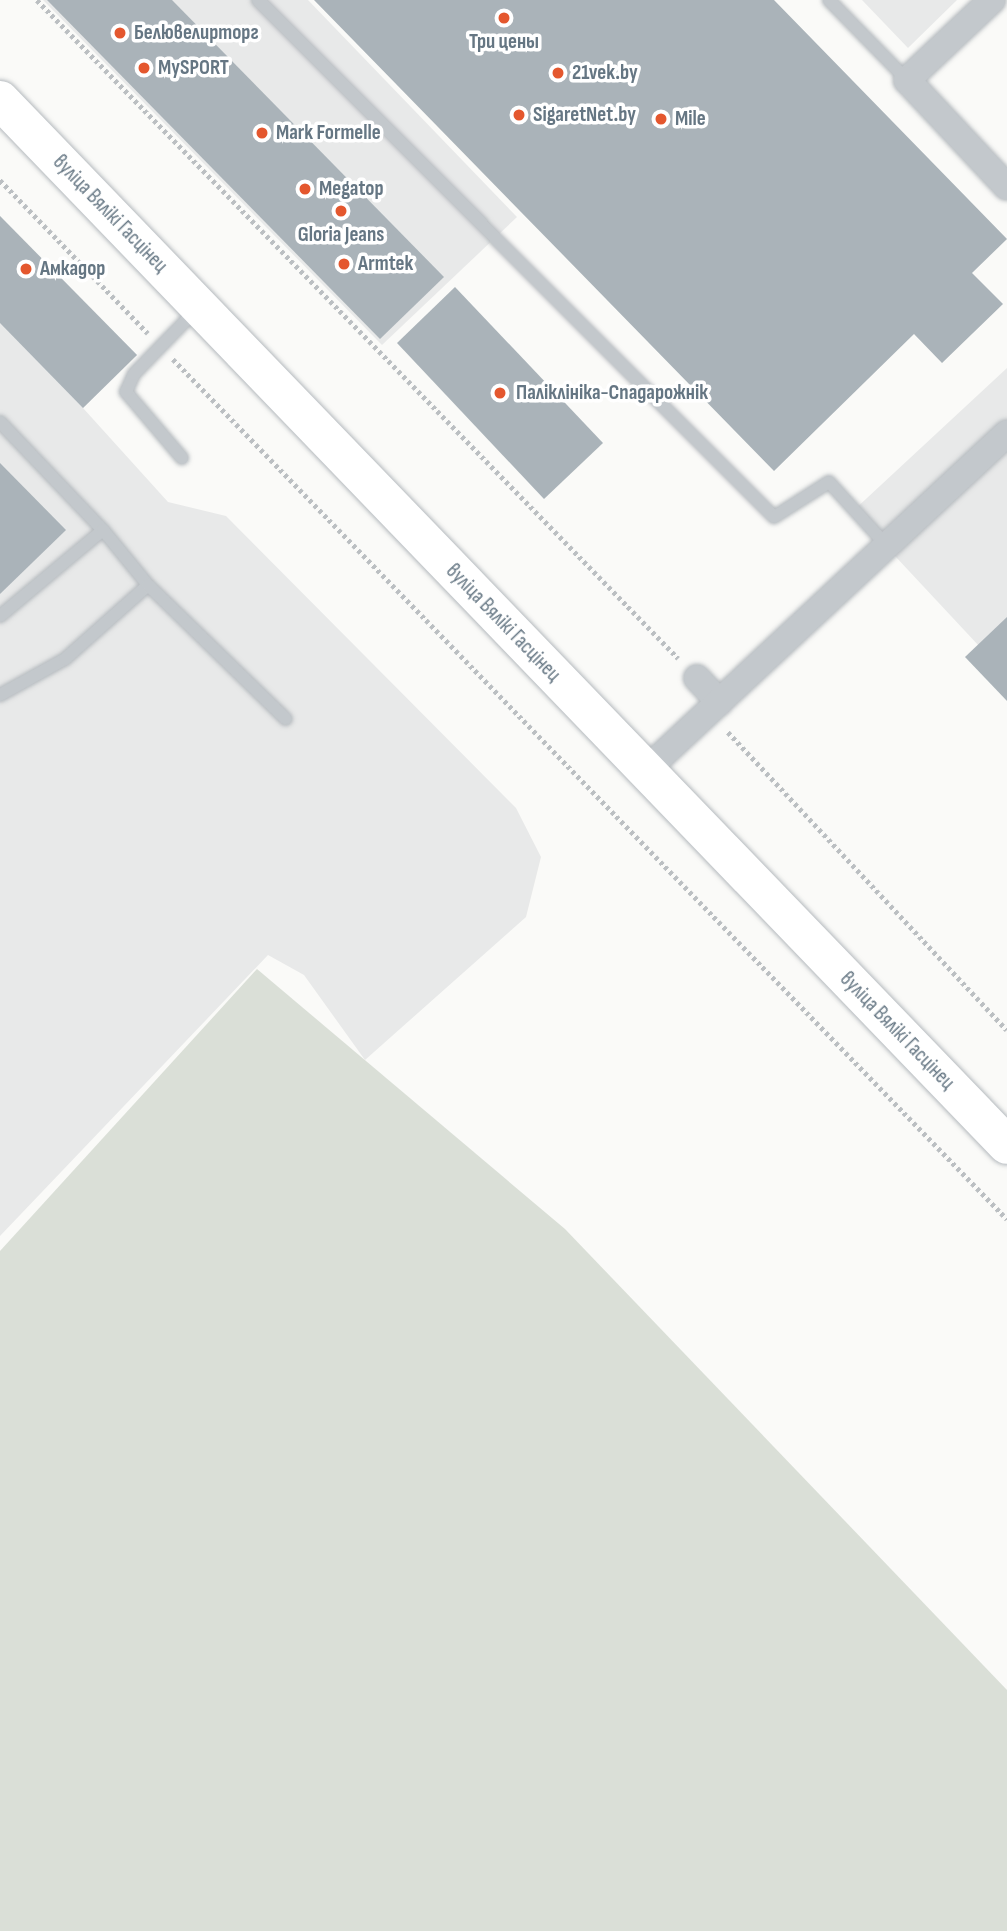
<!DOCTYPE html>
<html>
<head>
<meta charset="utf-8">
<style>
	body { margin:0 }
	#map { position:relative; width:1007px; height:1931px; overflow:hidden; background:#fafaf8; font-family:"Sofia Sans Condensed",sans-serif }
	div>[style] { position:absolute }
	[style*='--x'] { left:calc(var(--x)*1px); top:calc(var(--y)*1px); width:calc(var(--w)*1px); rotate:calc(var(--a)*1deg) }
	.built>* { inset:0; background:#e8e9e9 }
	.green>* { inset:0; background:#dadfd7 }
	.building>* { inset:0; background:#aab3b9 }
	.path>* { height:4.5px; margin-top:-2.25px; transform-origin:0; background:repeating-linear-gradient(90deg,#bbbfc2 0 3.5px,transparent 0 7px) }
	.roads { filter:drop-shadow(0 0 2px #b5babe) drop-shadow(0 0 2px #b5babe) }
	.service>* { height:12px; margin:-6px; padding:0 6px; transform-origin:6px; border-radius:6px; background:#c3c8cc }
	.minor>* { height:26px; margin:-13px; padding:0 13px; transform-origin:13px; border-radius:13px; background:#c3c8cc }
	.primary>* { height:38px; margin:-19px; padding:0 19px; transform-origin:19px; border-radius:19px; background:#fff }
	.dots>* { width:19px; height:19px; translate:-50% -50%; box-sizing:border-box; border:4px solid #fff; border-radius:50% }
	span { translate:-50% -50%; white-space:nowrap; text-align:center; line-height:1.15; -webkit-text-stroke:7px #fff; paint-order:stroke }
	.poi-label { font-size:21px; color:#657683; font-weight:700 }
	.left { translate:0 -50%; text-align:left }
	.street-label { font-size:21px; color:#657683 }
</style>
</head>
<body>
<div id="map">
	<div class="built">
		<i style="clip-path:polygon(43px 0,308px 0,517px 217px,382px 345px)"></i>
		<i style="clip-path:polygon(862px 0,957px 0,908px 48px)"></i>
		<i style="clip-path:polygon(0 216px,137px 355px,83px 408px,168px 502px,226px 516px,516px 808px,541px 857px,526px 917px,365px 1060px,304px 975px,268px 955px,0 1236px)"></i>
		<i style="clip-path:polygon(1007px 368px,1007px 676px,853px 511px)"></i>
	</div>
	<div class="green">
		<i style="clip-path:polygon(257px 969px,565px 1229px,1007px 1690px,1007px 1931px,0 1931px,0 1251px)"></i>
	</div>
	<div class="building">
		<i style="clip-path:polygon(47px 0,172px 0,444px 277px,380px 339px)"></i>
		<i style="clip-path:polygon(314px 0,774px 0,1007px 239px,972px 273px,1003px 304px,942px 363px,914px 334px,774px 471px)"></i>
		<i style="clip-path:polygon(0 216px,137px 355px,83px 408px,0 323px)"></i>
		<i style="clip-path:polygon(455px 287px,603px 443px,544px 499px,397px 343px)"></i>
		<i style="clip-path:polygon(0 463px,66px 530px,0 594px)"></i>
		<i style="clip-path:polygon(1007px 617px,1007px 701px,965px 657px)"></i>
	</div>
	<div class="path">
		<i style="--x:37;--y:0;--w:919;--a:45.75"></i>
		<i style="--x:0;--y:180;--w:213;--a:46"></i>
		<i style="--x:173;--y:359;--w:1198;--a:45.88"></i>
		<i style="--x:728;--y:732;--w:408;--a:46.9"></i>
	</div>
	<div class="roads">
		<div class="service">
			<i style="--x:258;--y:0;--w:730;--a:45.06"></i>
			<i style="--x:774;--y:517;--w:65;--a:-32.5"></i>
			<i style="--x:829;--y:482;--w:86;--a:47.8"></i>
			<i style="--x:829;--y:0;--w:112;--a:45.7"></i>
			<i style="--x:0;--y:422;--w:149;--a:46.4"></i>
			<i style="--x:103;--y:530;--w:134;--a:140.1"></i>
			<i style="--x:182;--y:458;--w:87;--a:-130.3"></i>
			<i style="--x:126;--y:392;--w:20;--a:-66"></i>
			<i style="--x:134;--y:374;--w:89;--a:-45.9"></i>
			<i style="--x:103;--y:530;--w:71;--a:50.7"></i>
			<i style="--x:0;--y:695;--w:74;--a:-29"></i>
			<i style="--x:65;--y:659;--w:111;--a:-41.7"></i>
			<i style="--x:148;--y:585;--w:192;--a:44.2"></i>
		</div>
		<div class="minor">
			<i style="--x:992;--y:0;--w:117;--a:136.7"></i>
			<i style="--x:907;--y:80;--w:146;--a:46.9"></i>
			<i style="--x:697;--y:678;--w:33;--a:47"></i>
			<i style="--x:645;--y:771;--w:495;--a:-43"></i>
		</div>
		<div class="primary">
			<i style="--x:0;--y:100;--w:1451;--a:46.06"></i>
		</div>
	</div>
	<div class="dots">
		<i style="left:504px;top:18px;background:#e4572e"></i>
		<i style="left:120px;top:33px;background:#e4572e"></i>
		<i style="left:144px;top:68px;background:#e4572e"></i>
		<i style="left:558px;top:73px;background:#e4572e"></i>
		<i style="left:519px;top:115px;background:#e4572e"></i>
		<i style="left:661px;top:119px;background:#e4572e"></i>
		<i style="left:262px;top:133px;background:#e4572e"></i>
		<i style="left:305px;top:189px;background:#e4572e"></i>
		<i style="left:341px;top:211px;background:#e4572e"></i>
		<i style="left:344px;top:264px;background:#e4572e"></i>
		<i style="left:26px;top:269px;background:#e4572e"></i>
		<i style="left:500px;top:393px;background:#e4572e"></i>
	</div>
	<div class="poi-label">
		<span class="left" style="left:134px;top:33px">Белювелирторг</span>
		<span style="left:504px;top:42px">Три цены</span>
		<span class="left" style="left:158px;top:68px">MySPORT</span>
		<span class="left" style="left:572px;top:73px">21vek.by</span>
		<span class="left" style="left:533px;top:115px">SigaretNet.by</span>
		<span class="left" style="left:675px;top:119px">Mile</span>
		<span class="left" style="left:276px;top:133px">Mark Formelle</span>
		<span class="left" style="left:319px;top:189px">Megatop</span>
		<span style="left:341px;top:235px">Gloria Jeans</span>
		<span class="left" style="left:358px;top:264px">Armtek</span>
		<span class="left" style="left:40px;top:269px">Амкадор</span>
		<span class="left" style="left:516px;top:393px">Паліклініка-Спадарожнік</span>
	</div>
	<div class="street-label">
		<span style="left:110px;top:214px;rotate:46deg">вуліца Вялікі Гасцінец</span>
		<span style="left:503px;top:623px;rotate:46deg">вуліца Вялікі Гасцінец</span>
		<span style="left:897px;top:1031px;rotate:46deg">вуліца Вялікі Гасцінец</span>
	</div>
</div>
</body>
</html>
